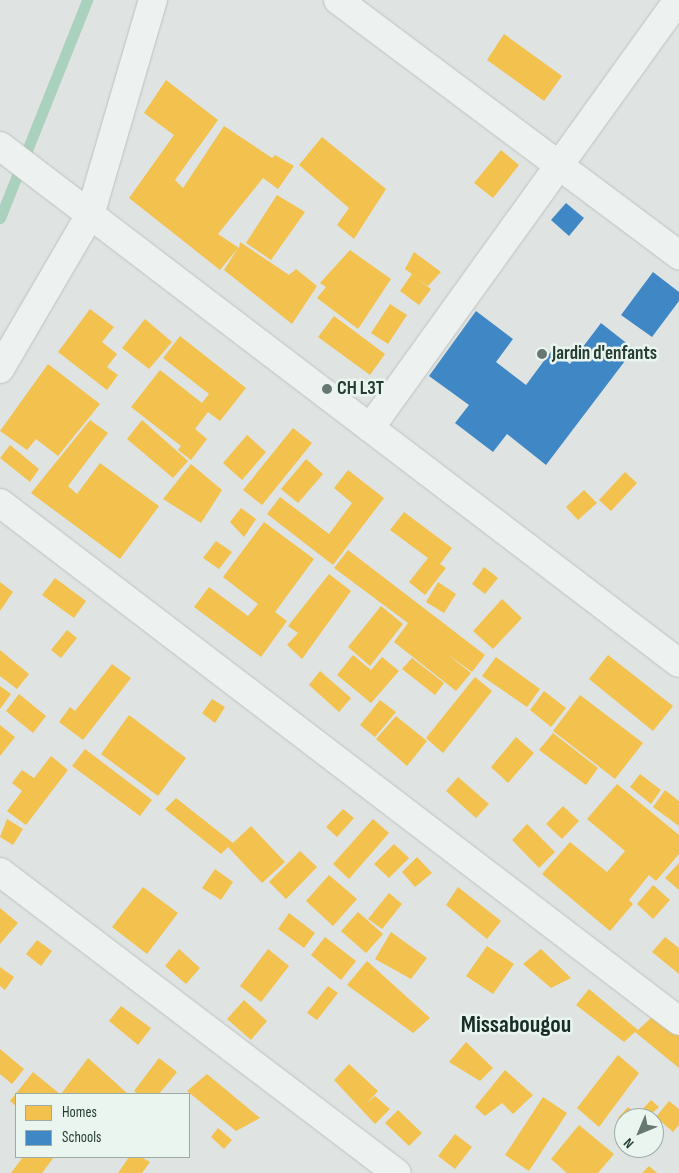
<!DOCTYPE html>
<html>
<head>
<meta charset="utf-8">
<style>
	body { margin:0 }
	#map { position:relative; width:679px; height:1173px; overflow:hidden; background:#dfe4e2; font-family:"Sofia Sans Condensed",sans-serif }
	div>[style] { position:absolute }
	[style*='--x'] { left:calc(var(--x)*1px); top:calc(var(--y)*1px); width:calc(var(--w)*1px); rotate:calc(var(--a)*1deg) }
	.homes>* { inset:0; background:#f2c14e }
	.schools>* { inset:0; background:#3f88c5 }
	.stream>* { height:11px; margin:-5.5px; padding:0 5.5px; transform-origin:5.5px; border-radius:5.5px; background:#aad1be }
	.roads { filter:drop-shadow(0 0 1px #bdc2c0) drop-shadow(0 0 1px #bdc2c0) }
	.street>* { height:28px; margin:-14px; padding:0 14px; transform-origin:14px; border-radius:14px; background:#edf1f0 }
	.dots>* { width:14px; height:14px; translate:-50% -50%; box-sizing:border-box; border:2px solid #ebf5f0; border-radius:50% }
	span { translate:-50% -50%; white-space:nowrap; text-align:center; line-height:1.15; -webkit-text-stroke:5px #ebf5f0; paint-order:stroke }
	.poi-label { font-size:19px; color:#253e34; font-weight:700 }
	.left { translate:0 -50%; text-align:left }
	.district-label { font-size:24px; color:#172e26; font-weight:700 }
	.legend { position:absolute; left:15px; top:1093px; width:175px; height:65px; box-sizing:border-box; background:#ebf5f0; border:1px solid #9caca5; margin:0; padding:6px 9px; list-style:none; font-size:15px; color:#253e34 }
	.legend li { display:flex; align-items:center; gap:10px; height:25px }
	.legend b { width:25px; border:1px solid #9caca5 }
	.north { position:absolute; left:614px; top:1108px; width:50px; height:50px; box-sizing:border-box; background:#ebf5f0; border:1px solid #9caca5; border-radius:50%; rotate:225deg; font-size:14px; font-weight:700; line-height:20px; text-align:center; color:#253e34 }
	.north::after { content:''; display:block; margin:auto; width:18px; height:22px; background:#667871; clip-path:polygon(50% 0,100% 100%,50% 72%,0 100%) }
</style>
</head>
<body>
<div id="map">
	<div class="homes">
		<i style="clip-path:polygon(504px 34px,562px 76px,544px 101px,487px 60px)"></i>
		<i style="clip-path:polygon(166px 80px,218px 120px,175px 180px,183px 188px,224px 126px,272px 158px,275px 155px,294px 166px,278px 189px,263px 178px,218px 234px,239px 248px,240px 242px,289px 275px,296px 269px,317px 286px,292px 324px,224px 270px,238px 248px,220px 270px,129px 198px,174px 135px,144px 113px)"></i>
		<i style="clip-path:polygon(322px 137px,386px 189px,354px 239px,337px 225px,349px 208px,299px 165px)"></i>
		<i style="clip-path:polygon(501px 150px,519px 165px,493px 198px,474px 183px)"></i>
		<i style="clip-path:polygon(277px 195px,305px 212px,271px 260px,246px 243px)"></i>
		<i style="clip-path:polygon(350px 250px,391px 279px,358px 329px,317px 298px,326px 287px,320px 283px)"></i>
		<i style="clip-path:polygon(414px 252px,441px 272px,428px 286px,416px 278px,431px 289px,419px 305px,400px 291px,412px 274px,405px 269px)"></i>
		<i style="clip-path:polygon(390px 304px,407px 315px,388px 344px,371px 333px)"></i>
		<i style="clip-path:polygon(90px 309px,114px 327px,102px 342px,117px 354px,107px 367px,118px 375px,107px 390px,58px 352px)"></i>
		<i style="clip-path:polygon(334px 316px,385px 354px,370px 375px,318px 337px)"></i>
		<i style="clip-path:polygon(145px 319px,172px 342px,149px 369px,122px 348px)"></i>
		<i style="clip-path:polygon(180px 336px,246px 388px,220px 421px,208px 412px,195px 429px,207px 439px,191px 460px,178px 450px,181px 446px,131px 407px,160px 370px,202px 403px,209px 394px,163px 358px)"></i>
		<i style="clip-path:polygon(48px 364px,100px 404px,58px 456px,36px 439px,27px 450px,0 431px)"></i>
		<i style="clip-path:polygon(90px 420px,108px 433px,68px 486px,77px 494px,100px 463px,159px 506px,120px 559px,31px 493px)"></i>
		<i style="clip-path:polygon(142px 420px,188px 461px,173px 478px,127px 439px)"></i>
		<i style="clip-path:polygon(293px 428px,312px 443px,262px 505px,243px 490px)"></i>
		<i style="clip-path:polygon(247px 435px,266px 452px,242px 480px,223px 463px)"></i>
		<i style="clip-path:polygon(10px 445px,39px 469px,30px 482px,0 458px)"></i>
		<i style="clip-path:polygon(306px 459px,323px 474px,298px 503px,281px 489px)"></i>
		<i style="clip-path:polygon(191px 464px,222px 490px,201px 523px,163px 499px)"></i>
		<i style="clip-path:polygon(348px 470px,384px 498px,333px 565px,267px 514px,280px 497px,329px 534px,352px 503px,334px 488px)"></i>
		<i style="clip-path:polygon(625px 472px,637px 483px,611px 511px,599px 500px)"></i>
		<i style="clip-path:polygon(584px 490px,597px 503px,578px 520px,566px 507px)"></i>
		<i style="clip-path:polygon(241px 508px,256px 519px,244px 537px,230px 522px)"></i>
		<i style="clip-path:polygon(404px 512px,452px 548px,440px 564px,446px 568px,425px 595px,409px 582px,428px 558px,390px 530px)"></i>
		<i style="clip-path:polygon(264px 522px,314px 559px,275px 612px,287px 621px,261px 657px,194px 607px,209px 587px,248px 616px,258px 604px,223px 577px)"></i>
		<i style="clip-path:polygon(216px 541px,232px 552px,219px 569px,203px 558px)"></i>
		<i style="clip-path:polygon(348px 550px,485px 655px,472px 672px,447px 654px,471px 673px,456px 691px,394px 642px,408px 623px,334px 568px)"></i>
		<i style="clip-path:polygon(484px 567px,498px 578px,485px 594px,472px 584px)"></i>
		<i style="clip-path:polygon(329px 574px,351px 591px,302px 659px,287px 645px,298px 633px,288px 626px)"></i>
		<i style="clip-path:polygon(55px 578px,86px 601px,74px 618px,42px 595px)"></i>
		<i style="clip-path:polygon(0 582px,13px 592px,0 611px)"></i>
		<i style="clip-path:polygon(438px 582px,456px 594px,444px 613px,426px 602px)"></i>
		<i style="clip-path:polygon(502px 599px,522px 618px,493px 649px,473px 631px)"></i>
		<i style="clip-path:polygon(381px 606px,403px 624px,370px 666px,348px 647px)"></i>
		<i style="clip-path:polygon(67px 630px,77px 638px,61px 658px,51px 650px)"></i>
		<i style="clip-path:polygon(0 650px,29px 674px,17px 689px,0 676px)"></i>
		<i style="clip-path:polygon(353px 655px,371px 670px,382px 657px,399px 671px,371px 703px,337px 675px)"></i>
		<i style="clip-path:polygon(608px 655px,673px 706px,653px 731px,589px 679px)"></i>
		<i style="clip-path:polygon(496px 657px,540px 689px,527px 707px,482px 676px)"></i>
		<i style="clip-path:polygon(412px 658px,444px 683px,435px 695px,402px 669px)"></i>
		<i style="clip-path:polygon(112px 664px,131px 678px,83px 740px,59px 722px,70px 707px,75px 711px)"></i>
		<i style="clip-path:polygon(320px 671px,351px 698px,339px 712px,309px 685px)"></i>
		<i style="clip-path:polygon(475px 677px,492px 691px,443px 753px,426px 738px)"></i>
		<i style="clip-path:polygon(0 686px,11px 694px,0 709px)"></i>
		<i style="clip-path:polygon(544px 691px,566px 708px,551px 727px,530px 710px)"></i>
		<i style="clip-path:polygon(19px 694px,46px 716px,33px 733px,6px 711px)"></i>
		<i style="clip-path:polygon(580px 695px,643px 743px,615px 779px,553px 731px)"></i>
		<i style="clip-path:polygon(212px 699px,225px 707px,215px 723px,202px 713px)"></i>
		<i style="clip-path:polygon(380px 700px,396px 712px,375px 737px,360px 725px)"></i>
		<i style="clip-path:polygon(129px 715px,186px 758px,158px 796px,101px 754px)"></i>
		<i style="clip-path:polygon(396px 716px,427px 741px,407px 766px,376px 739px)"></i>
		<i style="clip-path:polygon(0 725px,15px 737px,0 756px)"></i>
		<i style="clip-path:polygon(553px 733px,598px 768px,586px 785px,539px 750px)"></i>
		<i style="clip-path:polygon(516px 737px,534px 753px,508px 783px,491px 767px)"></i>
		<i style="clip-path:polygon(85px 749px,152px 800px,140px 816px,72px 766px)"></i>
		<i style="clip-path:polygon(51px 756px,68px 770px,26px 825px,7px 811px,22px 791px,12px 783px,22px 770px,34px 778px)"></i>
		<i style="clip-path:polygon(640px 774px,661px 790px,651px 804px,630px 787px)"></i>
		<i style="clip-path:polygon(458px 777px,489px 804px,476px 818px,446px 791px)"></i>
		<i style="clip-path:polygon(617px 784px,679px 835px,679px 854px,656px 881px,649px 875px,629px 900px,633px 904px,610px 931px,542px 874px,570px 842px,607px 872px,625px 851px,587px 819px)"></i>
		<i style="clip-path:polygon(665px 790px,679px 801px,679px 826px,653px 807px)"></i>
		<i style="clip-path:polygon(176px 798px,233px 843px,251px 826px,285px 862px,262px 883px,228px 847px,221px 854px,165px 809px)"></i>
		<i style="clip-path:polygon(563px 806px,579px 821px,562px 839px,546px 824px)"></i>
		<i style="clip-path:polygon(343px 809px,354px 818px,337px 837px,326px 827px)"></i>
		<i style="clip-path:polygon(7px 819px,23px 829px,13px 845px,0 837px)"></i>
		<i style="clip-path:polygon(373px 819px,389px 833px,349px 879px,333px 864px)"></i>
		<i style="clip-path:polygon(527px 824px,555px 852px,539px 868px,512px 840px)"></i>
		<i style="clip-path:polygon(394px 844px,409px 858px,389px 878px,374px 864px)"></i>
		<i style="clip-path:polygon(300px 851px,317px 867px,286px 899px,269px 882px)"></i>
		<i style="clip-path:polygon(417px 857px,432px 873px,415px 887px,402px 872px)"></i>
		<i style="clip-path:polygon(679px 863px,679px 890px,665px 878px)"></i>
		<i style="clip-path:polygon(215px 869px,233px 882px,221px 900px,202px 888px)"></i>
		<i style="clip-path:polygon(329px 875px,357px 899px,333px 926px,306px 901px)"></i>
		<i style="clip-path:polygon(653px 885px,670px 900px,653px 919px,637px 904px)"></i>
		<i style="clip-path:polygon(143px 887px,178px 913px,147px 954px,112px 927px)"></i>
		<i style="clip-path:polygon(458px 887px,501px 921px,487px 939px,446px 905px)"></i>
		<i style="clip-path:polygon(389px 893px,402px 904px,382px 929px,368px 919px)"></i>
		<i style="clip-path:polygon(0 908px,18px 923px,0 944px)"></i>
		<i style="clip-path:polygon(358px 912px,383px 934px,366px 953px,341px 931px)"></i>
		<i style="clip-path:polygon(289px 913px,315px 933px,304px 948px,278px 929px)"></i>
		<i style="clip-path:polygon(391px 932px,427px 958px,411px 979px,375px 959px)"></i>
		<i style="clip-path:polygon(325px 937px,356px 961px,341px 980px,311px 955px)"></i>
		<i style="clip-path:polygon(665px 937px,679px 948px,679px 974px,652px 952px)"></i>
		<i style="clip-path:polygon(37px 940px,52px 951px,41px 966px,26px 954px)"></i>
		<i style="clip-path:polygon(487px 946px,514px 964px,493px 994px,466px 976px)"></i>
		<i style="clip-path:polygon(179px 949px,200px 968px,186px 984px,165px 966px)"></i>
		<i style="clip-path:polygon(268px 949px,289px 966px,261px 1002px,240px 986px)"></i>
		<i style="clip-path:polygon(541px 949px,571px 978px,551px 988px,523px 964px)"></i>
		<i style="clip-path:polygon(367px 961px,430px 1018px,413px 1033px,347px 985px)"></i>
		<i style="clip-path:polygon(0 967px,14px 977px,5px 990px,0 986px)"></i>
		<i style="clip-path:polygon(328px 986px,338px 993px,317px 1020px,307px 1013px)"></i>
		<i style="clip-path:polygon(589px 989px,638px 1030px,653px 1016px,679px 1033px,679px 1068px,635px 1032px,624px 1042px,576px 1005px)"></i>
		<i style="clip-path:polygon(244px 1000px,267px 1021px,251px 1040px,227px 1019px)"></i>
		<i style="clip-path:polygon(121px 1006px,151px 1028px,138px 1045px,109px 1021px)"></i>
		<i style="clip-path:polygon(466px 1042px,493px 1068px,480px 1081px,449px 1062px)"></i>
		<i style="clip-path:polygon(0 1049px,24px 1069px,12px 1084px,0 1074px)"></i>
		<i style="clip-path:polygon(618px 1055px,639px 1073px,599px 1127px,577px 1108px)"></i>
		<i style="clip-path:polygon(88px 1058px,128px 1094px,61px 1094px)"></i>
		<i style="clip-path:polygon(159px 1058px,177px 1072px,159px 1094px,138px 1094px,134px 1091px)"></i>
		<i style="clip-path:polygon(349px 1064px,378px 1091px,366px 1104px,375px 1096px,390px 1109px,375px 1124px,334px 1080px)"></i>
		<i style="clip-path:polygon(505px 1070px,533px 1095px,513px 1114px,502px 1103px,485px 1116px,475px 1107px)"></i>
		<i style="clip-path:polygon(33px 1072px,60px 1094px,16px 1094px,16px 1106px,10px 1101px)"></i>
		<i style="clip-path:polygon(207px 1074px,260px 1118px,236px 1131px,187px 1091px)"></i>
		<i style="clip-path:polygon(543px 1097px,567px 1113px,529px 1171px,505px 1155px)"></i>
		<i style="clip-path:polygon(651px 1100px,659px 1107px,647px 1118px,640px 1112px)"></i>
		<i style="clip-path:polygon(669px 1101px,679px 1109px,679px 1125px,673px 1132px,656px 1117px)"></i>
		<i style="clip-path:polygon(628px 1107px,640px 1118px,624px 1118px,624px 1123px,618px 1118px)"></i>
		<i style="clip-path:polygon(398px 1110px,422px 1133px,409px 1146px,385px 1123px)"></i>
		<i style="clip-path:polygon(579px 1125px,614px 1154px,598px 1173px,567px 1173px,551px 1159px)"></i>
		<i style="clip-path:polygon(218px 1128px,232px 1140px,224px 1149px,211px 1137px)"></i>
		<i style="clip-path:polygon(455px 1134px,472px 1147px,455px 1169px,438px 1156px)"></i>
		<i style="clip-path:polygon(23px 1157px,54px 1157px,42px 1173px,11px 1173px)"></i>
		<i style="clip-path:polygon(129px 1157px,141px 1157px,150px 1162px,142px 1173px,118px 1173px)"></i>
		<i style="clip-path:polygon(649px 1166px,657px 1173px,642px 1173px)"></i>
	</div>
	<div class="schools">
		<i style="clip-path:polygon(566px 203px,584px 218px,569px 236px,551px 220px)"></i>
		<i style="clip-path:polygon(653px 272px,679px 292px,679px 301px,652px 337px,621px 315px)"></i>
		<i style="clip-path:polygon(476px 311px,513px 339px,496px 362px,526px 385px,552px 350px,570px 364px,601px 323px,634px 349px,546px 465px,507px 434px,493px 452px,455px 423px,469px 405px,429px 376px)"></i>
	</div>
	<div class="stream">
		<i style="--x:0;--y:218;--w:235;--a:-68.2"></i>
	</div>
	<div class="roads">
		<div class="street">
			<i style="--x:338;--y:0;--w:426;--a:36.8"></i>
			<i style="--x:0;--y:146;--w:853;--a:37.29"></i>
			<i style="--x:0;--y:369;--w:178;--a:-59.7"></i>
			<i style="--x:90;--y:215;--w:224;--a:-73.7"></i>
			<i style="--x:370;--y:428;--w:527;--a:-54.26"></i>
			<i style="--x:0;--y:503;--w:854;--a:37.34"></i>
			<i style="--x:0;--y:872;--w:498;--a:37.2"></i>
		</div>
	</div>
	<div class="dots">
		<i style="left:542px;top:354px;background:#667871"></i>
		<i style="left:327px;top:389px;background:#667871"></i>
	</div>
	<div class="poi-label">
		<span class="left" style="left:552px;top:354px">Jardin d'enfants</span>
		<span class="left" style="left:337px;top:389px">CH L3T</span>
	</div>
	<div class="district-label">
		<span style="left:516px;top:1025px">Missabougou</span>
	</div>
	<ul class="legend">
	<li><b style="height:14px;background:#f2c14e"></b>Homes</li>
	<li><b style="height:14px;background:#3f88c5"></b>Schools</li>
	</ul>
	<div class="north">N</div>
</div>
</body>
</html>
